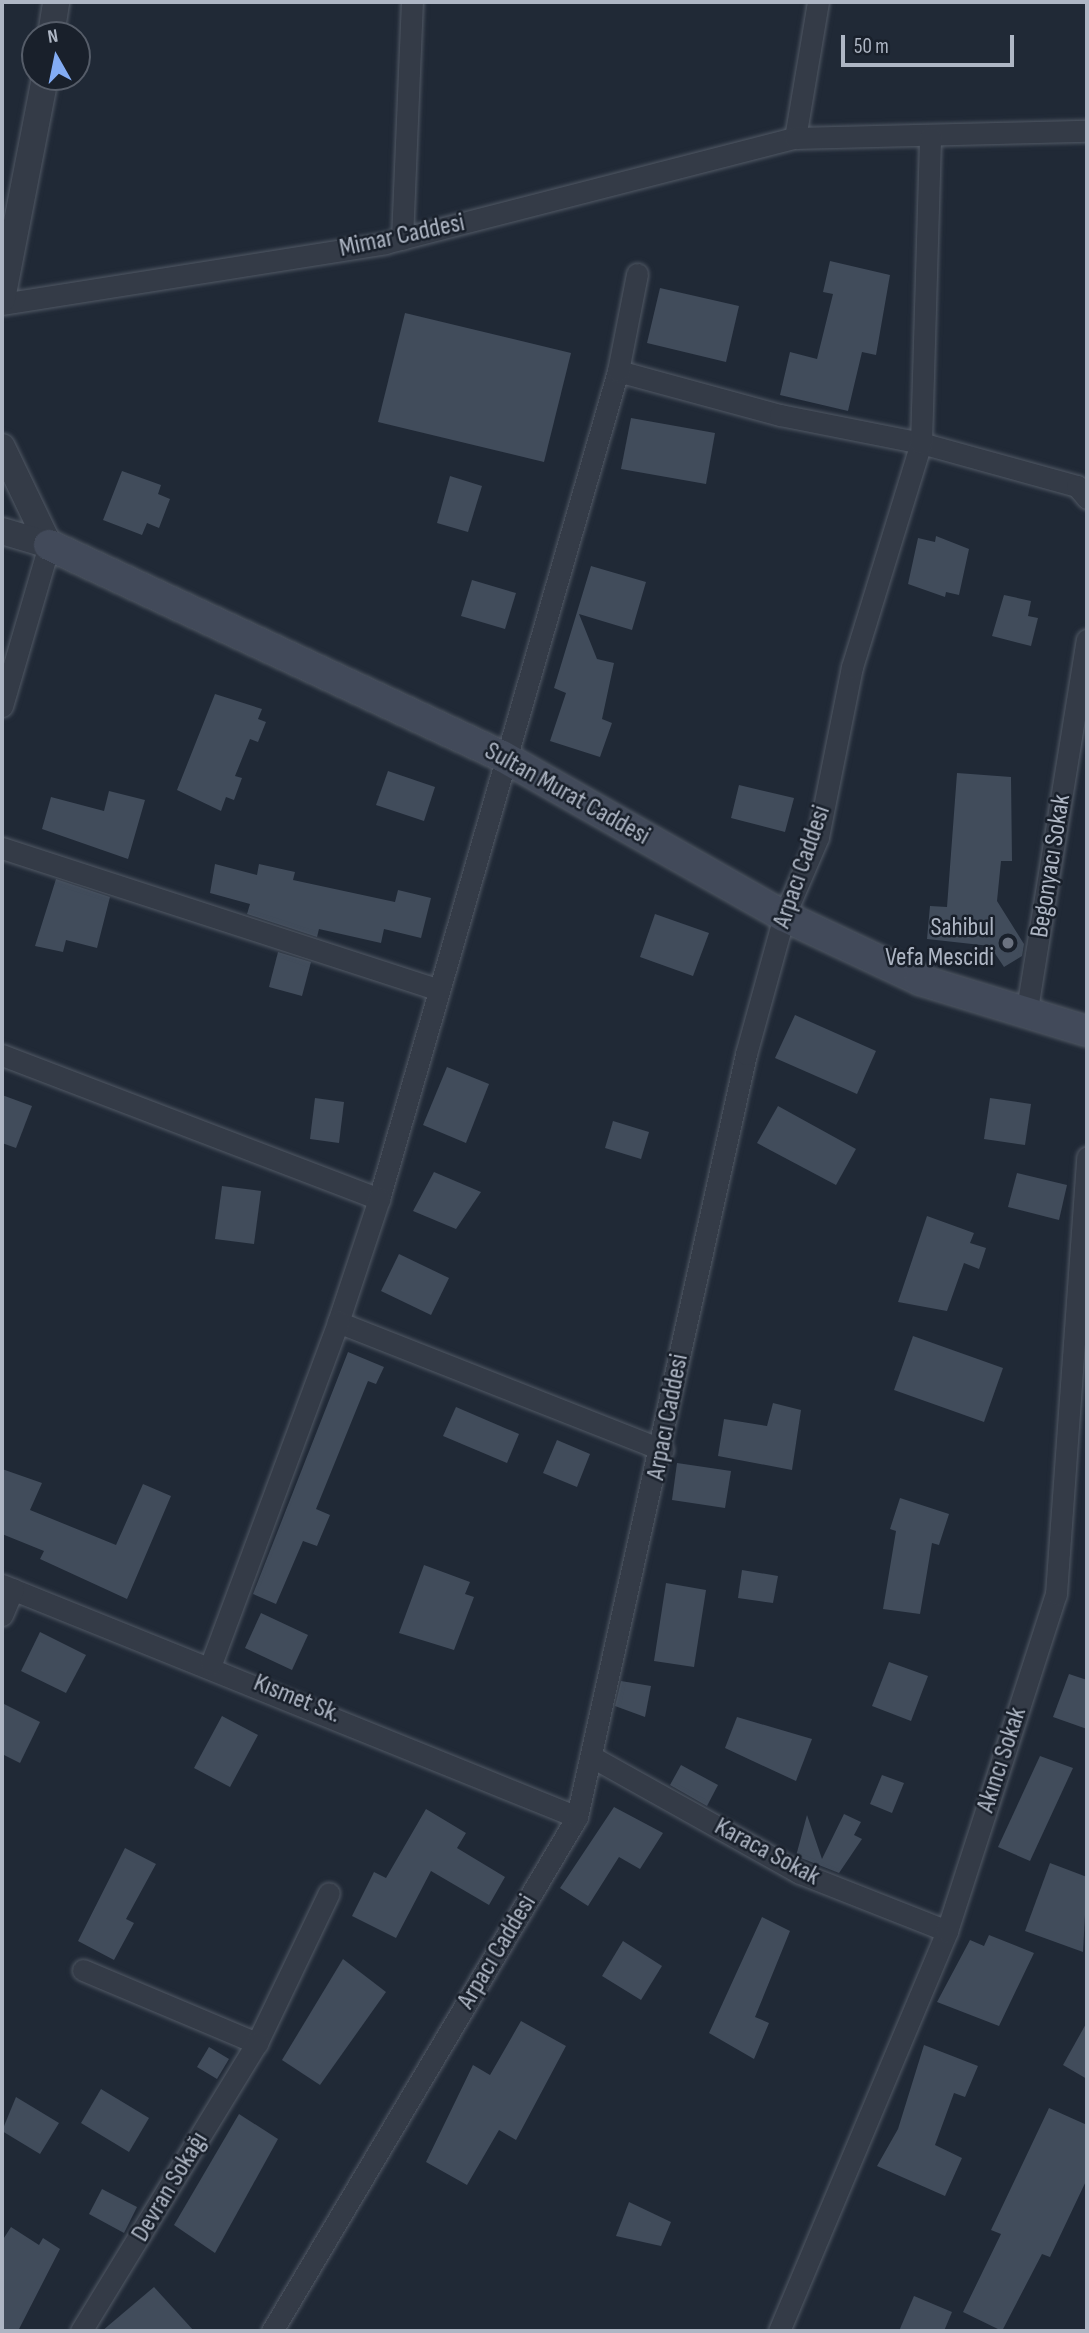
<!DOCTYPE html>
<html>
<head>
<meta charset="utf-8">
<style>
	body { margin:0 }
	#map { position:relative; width:1089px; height:2333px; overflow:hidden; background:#202936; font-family:"Sofia Sans Condensed",sans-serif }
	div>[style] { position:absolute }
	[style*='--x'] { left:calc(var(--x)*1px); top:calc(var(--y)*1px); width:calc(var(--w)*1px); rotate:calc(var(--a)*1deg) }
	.building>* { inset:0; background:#414c5b }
	.roads { filter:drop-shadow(0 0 2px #515965) drop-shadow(0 0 2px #515965) }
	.minor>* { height:21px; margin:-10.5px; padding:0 10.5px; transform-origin:10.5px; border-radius:10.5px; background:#343b47 }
	.tertiary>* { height:26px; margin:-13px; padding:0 13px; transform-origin:13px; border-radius:13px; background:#343b47 }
	.secondary>* { height:30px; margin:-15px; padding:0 15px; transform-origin:15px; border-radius:15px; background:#424a5a }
	.dots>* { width:19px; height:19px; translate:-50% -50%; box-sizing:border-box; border:4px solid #19202b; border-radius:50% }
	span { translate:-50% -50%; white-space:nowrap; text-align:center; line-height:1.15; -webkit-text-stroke:5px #19202b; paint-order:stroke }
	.street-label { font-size:26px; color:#aeb6c4 }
	.poi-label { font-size:26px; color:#aeb6c4 }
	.right { translate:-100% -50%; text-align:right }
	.frame { position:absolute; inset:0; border:4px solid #aeb6c4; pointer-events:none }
	.north { position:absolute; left:21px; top:21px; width:70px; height:70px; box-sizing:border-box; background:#19202b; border:2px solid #555c68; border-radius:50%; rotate:351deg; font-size:19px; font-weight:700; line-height:28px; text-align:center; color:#aeb6c4 }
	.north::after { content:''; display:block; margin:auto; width:24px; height:32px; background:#83acf4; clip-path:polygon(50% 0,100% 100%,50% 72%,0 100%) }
	.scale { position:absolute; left:841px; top:35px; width:173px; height:32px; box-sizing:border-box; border:4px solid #aeb6c4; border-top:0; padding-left:9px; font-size:21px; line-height:24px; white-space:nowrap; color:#aeb6c4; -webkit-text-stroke:5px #19202b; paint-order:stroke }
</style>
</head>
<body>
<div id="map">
	<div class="building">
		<i style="clip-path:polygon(830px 261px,890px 275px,876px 355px,862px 352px,848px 411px,780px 395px,790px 352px,817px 359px,833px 294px,823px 292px)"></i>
		<i style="clip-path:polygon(660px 288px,739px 306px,726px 362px,647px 343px)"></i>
		<i style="clip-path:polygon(405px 313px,571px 353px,544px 462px,378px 422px)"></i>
		<i style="clip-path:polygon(631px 418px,715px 433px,706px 484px,621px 469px)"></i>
		<i style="clip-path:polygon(122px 471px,161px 485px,158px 494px,170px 499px,159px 528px,147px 523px,142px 535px,103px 520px)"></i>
		<i style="clip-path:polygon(450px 476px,482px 486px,468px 532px,437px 523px)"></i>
		<i style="clip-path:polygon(936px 536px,969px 549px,959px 595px,946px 592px,945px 597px,908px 584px,918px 538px,935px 542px)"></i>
		<i style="clip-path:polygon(591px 566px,646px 582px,632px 630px,579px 614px,597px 659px,614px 663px,602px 719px,612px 723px,600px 757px,550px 741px,566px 693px,554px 688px)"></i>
		<i style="clip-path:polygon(472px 580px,516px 593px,505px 629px,461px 616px)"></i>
		<i style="clip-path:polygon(1004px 595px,1031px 601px,1028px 616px,1038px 618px,1031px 646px,992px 636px)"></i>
		<i style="clip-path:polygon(215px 694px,262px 709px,258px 719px,266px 722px,258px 742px,250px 739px,235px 776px,242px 778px,234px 800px,226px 797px,221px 811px,177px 790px)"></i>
		<i style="clip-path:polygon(388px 771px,435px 787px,424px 821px,376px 805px)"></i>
		<i style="clip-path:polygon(957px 773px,1011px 777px,1012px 861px,1001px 861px,997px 901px,1024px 944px,1022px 956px,1004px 967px,990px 946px,927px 939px,930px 906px,947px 907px)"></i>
		<i style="clip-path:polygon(739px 785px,794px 798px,785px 832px,731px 818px)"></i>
		<i style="clip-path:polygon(109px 791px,145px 800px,128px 859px,42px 829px,51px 797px,104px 811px)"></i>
		<i style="clip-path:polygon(215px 864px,257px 875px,259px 864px,295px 872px,293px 880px,395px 902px,398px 890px,431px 898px,421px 938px,384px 929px,381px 943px,319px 929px,317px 937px,247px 914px,250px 904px,210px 893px)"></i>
		<i style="clip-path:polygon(56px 879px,110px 897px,97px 948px,66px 940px,63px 952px,35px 946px)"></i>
		<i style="clip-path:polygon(655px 914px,709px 933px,693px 976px,640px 957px)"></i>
		<i style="clip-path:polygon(278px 952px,311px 962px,302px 996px,269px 987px)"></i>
		<i style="clip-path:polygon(795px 1015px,876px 1051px,857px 1094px,775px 1058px)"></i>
		<i style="clip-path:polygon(447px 1067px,489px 1084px,466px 1143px,423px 1125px)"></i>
		<i style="clip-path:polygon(2px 1095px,32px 1106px,16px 1148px,2px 1143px)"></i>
		<i style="clip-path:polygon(315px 1098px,344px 1102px,339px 1143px,310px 1139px)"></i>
		<i style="clip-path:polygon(990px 1098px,1031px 1104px,1025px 1145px,984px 1139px)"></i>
		<i style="clip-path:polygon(778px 1106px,856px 1149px,836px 1185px,757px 1143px)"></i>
		<i style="clip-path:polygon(613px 1121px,649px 1132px,641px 1159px,605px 1148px)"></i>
		<i style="clip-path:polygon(434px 1172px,481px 1192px,456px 1229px,413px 1211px)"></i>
		<i style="clip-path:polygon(1017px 1173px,1067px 1185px,1059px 1220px,1008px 1207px)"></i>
		<i style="clip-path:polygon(222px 1186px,261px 1191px,254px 1244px,215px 1239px)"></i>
		<i style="clip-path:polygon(927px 1216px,974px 1233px,970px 1243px,986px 1248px,979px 1269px,964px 1263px,947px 1311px,898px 1302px)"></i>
		<i style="clip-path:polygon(399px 1254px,449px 1278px,431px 1315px,381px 1291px)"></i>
		<i style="clip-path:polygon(913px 1336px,1003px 1368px,984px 1422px,894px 1390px)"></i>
		<i style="clip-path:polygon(348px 1352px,384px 1367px,376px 1384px,368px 1381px,316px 1509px,330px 1515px,317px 1546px,303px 1541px,276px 1604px,253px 1594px)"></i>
		<i style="clip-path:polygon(773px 1403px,801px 1410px,792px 1470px,718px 1456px,724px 1419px,767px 1426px)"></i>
		<i style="clip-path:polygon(456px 1407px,519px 1434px,507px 1463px,443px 1436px)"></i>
		<i style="clip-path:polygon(557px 1440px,590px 1454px,577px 1487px,543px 1473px)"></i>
		<i style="clip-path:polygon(677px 1463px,731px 1471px,725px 1508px,672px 1500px)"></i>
		<i style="clip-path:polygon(2px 1469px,42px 1483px,30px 1510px,116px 1545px,143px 1484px,171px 1496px,127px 1599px,40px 1559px,44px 1551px,2px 1534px)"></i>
		<i style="clip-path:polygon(900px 1498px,949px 1514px,939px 1545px,932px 1543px,920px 1614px,883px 1609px,896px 1531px,890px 1529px)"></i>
		<i style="clip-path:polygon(424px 1565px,470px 1582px,465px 1594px,474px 1597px,454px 1650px,399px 1633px)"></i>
		<i style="clip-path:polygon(742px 1570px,778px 1576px,773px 1603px,738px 1598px)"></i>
		<i style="clip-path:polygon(666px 1583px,706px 1590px,694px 1667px,654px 1661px)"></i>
		<i style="clip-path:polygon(261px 1613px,308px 1635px,292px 1670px,245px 1648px)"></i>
		<i style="clip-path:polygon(40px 1632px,86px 1655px,66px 1693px,21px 1671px)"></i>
		<i style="clip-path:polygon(889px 1662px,928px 1676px,911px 1721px,872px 1706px)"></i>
		<i style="clip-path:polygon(1069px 1674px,1087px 1680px,1087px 1729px,1053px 1717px)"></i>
		<i style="clip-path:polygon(621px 1681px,651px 1686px,645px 1717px,615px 1706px)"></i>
		<i style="clip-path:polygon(2px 1703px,40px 1722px,20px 1763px,2px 1754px)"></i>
		<i style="clip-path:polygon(222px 1716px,258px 1735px,230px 1787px,194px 1768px)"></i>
		<i style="clip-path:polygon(737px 1717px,812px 1739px,796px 1781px,725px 1748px)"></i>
		<i style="clip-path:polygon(1040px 1756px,1073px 1768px,1030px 1861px,998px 1847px)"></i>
		<i style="clip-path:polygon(681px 1765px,718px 1785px,707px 1806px,670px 1785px)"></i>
		<i style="clip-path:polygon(882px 1775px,904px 1783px,892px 1813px,870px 1804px)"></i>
		<i style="clip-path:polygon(614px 1807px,663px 1833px,640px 1869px,619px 1857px,588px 1906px,560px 1888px)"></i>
		<i style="clip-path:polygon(426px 1809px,466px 1833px,457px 1848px,505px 1877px,489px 1905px,431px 1871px,396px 1938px,352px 1916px,374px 1872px,386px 1878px)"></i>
		<i style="clip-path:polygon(844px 1814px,861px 1822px,854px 1835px,862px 1839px,839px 1873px,796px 1856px,807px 1815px,822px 1859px)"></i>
		<i style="clip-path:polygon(125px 1848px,156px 1864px,126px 1919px,134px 1923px,114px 1960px,78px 1941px)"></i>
		<i style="clip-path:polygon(1050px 1863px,1087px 1877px,1083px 1952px,1025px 1931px)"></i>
		<i style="clip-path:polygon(762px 1917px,790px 1931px,755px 2017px,769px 2023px,754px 2059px,709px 2033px)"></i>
		<i style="clip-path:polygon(989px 1935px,1034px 1953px,999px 2026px,937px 2002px,970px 1940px,984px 1946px)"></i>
		<i style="clip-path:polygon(623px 1941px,662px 1966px,641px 2000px,602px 1976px)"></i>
		<i style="clip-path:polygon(343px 1959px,386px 1992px,320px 2085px,282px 2060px)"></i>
		<i style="clip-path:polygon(521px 2021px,566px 2046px,516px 2140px,499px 2130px,467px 2185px,426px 2162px,473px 2065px,490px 2075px)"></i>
		<i style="clip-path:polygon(1087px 2022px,1087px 2079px,1063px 2065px)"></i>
		<i style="clip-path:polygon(924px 2045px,978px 2066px,965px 2097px,954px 2093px,935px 2145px,962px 2158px,945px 2196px,877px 2166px,898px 2129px)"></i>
		<i style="clip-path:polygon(209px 2047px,229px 2059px,217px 2079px,197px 2067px)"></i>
		<i style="clip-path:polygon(101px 2089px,149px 2118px,129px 2152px,81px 2123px)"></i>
		<i style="clip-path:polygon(16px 2097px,59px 2123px,40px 2154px,2px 2131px)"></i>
		<i style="clip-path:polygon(1049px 2108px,1087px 2125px,1087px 2179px,1050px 2257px,1042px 2254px,1002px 2331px,963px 2312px,1001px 2234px,991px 2230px)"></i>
		<i style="clip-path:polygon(239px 2114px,278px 2139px,215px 2253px,174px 2225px)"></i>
		<i style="clip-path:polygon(102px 2189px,137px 2207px,124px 2233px,89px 2214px)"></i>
		<i style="clip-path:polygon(629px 2202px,671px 2222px,661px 2246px,616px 2236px)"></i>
		<i style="clip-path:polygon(11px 2227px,39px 2245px,43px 2238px,60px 2249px,18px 2331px,2px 2331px,2px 2241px)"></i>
		<i style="clip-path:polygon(154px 2287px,194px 2331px,102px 2331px)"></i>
		<i style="clip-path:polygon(914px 2296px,952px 2312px,944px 2331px,899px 2331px)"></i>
	</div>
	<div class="roads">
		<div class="minor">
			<i style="--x:795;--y:138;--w:138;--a:-80.4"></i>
			<i style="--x:402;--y:239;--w:237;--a:-87.6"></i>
			<i style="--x:2;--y:304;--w:388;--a:-9"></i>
			<i style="--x:385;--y:243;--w:423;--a:-14.4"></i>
			<i style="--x:795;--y:138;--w:292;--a:-1.4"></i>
			<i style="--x:618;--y:371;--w:168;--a:15.2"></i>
			<i style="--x:780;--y:415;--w:144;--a:11.2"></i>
			<i style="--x:921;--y:443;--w:162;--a:15.4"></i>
			<i style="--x:1077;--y:486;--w:16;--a:50"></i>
			<i style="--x:2;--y:706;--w:168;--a:-73.7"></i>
			<i style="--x:2;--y:848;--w:459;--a:18"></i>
			<i style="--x:1027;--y:1009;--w:374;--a:-80.8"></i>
			<i style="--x:2;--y:1055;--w:404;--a:20.9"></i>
			<i style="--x:379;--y:1199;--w:862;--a:-73.9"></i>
			<i style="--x:618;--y:371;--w:99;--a:-78.9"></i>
			<i style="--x:379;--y:1199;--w:130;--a:108.4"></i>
			<i style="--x:338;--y:1322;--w:349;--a:21.5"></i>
			<i style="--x:2;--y:1585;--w:620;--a:21.97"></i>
			<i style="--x:2;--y:1615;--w:28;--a:-67"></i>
			<i style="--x:211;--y:1664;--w:365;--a:-69.6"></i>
			<i style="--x:594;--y:1758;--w:236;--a:29.2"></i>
			<i style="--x:800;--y:1873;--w:158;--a:21.5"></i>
			<i style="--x:83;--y:1970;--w:189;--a:22.8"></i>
			<i style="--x:257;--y:2043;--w:166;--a:-64.4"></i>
			<i style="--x:81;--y:2331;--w:338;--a:-58.6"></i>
			<i style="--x:272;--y:2331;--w:598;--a:-59.32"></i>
			<i style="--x:577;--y:1817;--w:781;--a:-77.51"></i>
			<i style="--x:746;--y:1054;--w:143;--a:-74.6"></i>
			<i style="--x:784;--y:916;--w:86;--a:-66.7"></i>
			<i style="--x:818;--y:837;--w:173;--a:-78.7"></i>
			<i style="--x:852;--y:667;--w:234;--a:-72.9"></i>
			<i style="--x:921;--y:443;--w:306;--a:-88.3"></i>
			<i style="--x:779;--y:2331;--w:434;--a:-67.2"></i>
			<i style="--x:947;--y:1931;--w:354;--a:-72.1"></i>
			<i style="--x:1056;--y:1594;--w:438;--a:-85.9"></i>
		</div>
		<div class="tertiary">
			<i style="--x:51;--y:35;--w:33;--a:-81"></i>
			<i style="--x:2;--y:299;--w:226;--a:-79"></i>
			<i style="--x:2;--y:447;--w:109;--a:64.4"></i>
			<i style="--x:2;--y:531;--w:49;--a:16.6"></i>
		</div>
		<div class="secondary">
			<i style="--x:49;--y:545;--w:500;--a:25"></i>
			<i style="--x:502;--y:756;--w:324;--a:29.6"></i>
			<i style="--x:784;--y:916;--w:150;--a:25.2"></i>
			<i style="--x:920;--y:980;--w:175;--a:17"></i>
		</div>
	</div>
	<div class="dots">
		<i style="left:1008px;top:943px;background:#6b7280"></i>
	</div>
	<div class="street-label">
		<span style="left:402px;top:236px;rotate:-12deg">Mimar Caddesi</span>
		<span style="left:567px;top:794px;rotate:29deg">Sultan Murat Caddesi</span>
		<span style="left:1051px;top:866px;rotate:-81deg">Begonyacı Sokak</span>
		<span style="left:802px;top:867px;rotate:-71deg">Arpacı Caddesi</span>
		<span style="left:668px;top:1417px;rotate:-79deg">Arpacı Caddesi</span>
		<span style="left:297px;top:1699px;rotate:22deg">Kısmet Sk.</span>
		<span style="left:1002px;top:1760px;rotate:-72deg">Akıncı Sokak</span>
		<span style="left:767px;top:1852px;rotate:28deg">Karaca Sokak</span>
		<span style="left:497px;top:1952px;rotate:-59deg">Arpacı Caddesi</span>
		<span style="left:170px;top:2187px;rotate:-59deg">Devran Sokağı</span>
	</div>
	<div class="poi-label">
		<span class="right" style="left:994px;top:943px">Sahibul<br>Vefa Mescidi</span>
	</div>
	<div class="frame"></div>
	<div class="north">N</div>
	<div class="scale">50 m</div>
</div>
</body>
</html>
